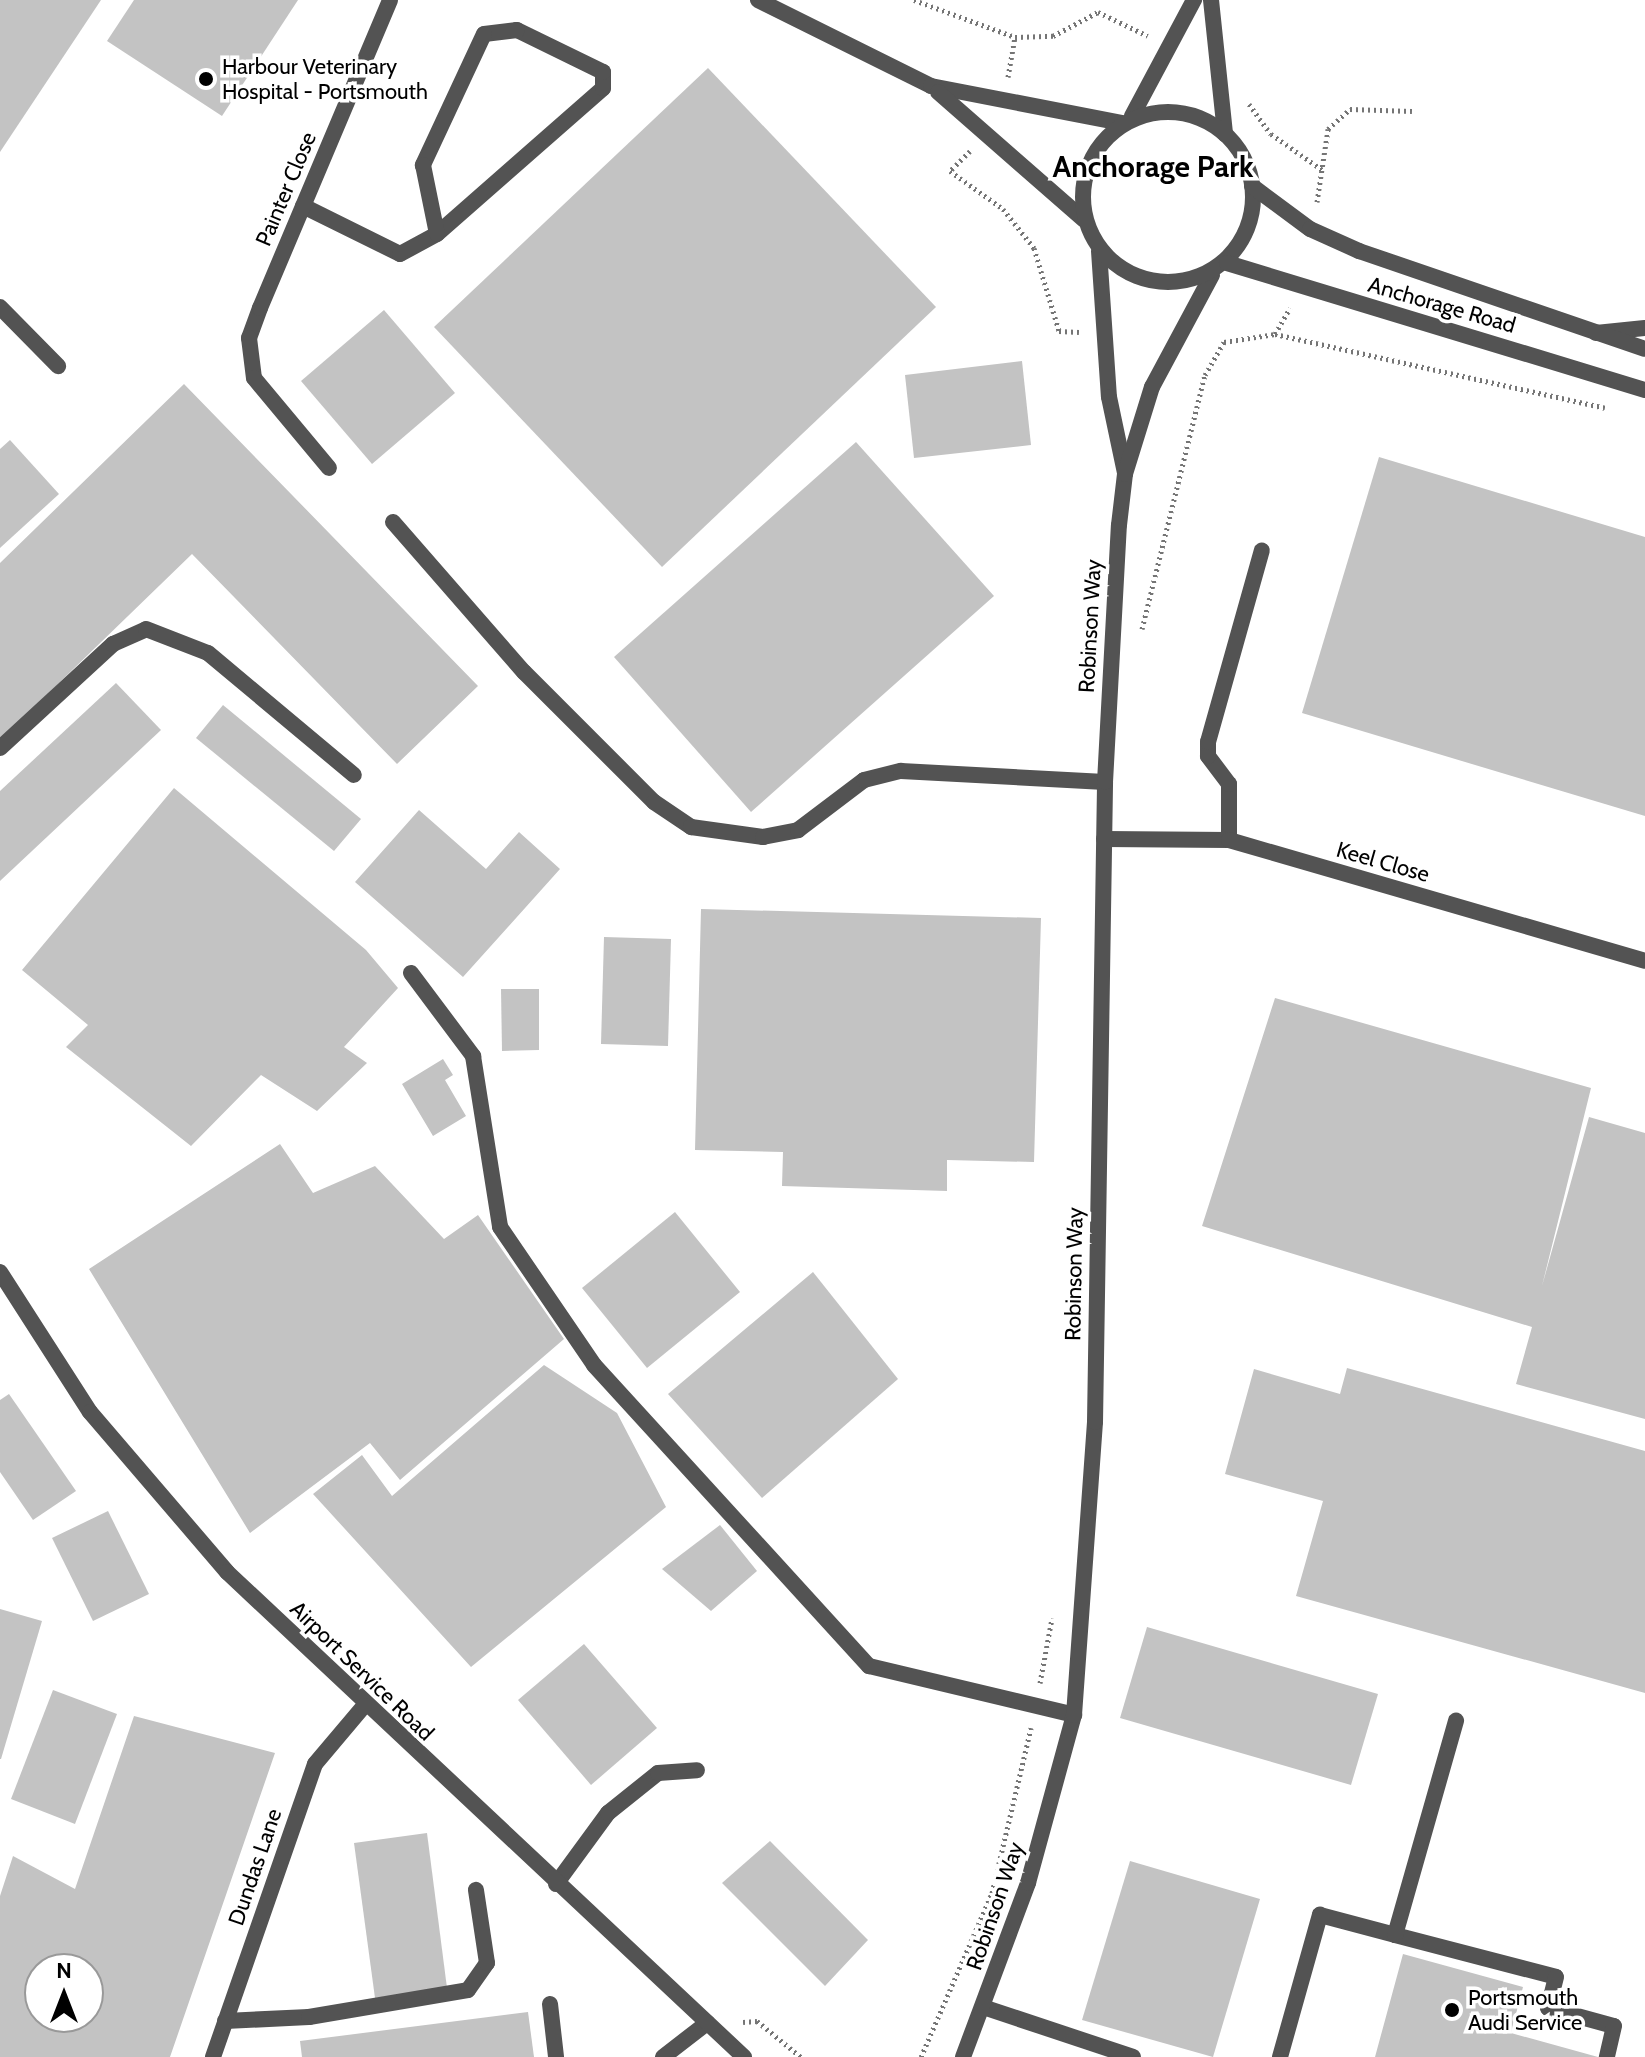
<!DOCTYPE html>
<html>
<head>
<meta charset="utf-8">
<style>
	body { margin:0 }
	#map { position:relative; width:1645px; height:2057px; overflow:hidden; background:#fff; font-family:Cabin,sans-serif }
	div>[style] { position:absolute }
	[style*='--x'] { left:calc(var(--x)*1px); top:calc(var(--y)*1px); width:calc(var(--w)*1px); rotate:calc(var(--a)*1deg) }
	.building>* { inset:0; background:#c3c3c3 }
	.path>* { height:5px; margin-top:-2.5px; transform-origin:0; background:repeating-linear-gradient(90deg,#757575 0 2px,transparent 0 6px) }
	.service>* { height:16px; margin:-8px; padding:0 8px; transform-origin:8px; border-radius:8px; background:#535353 }
	.minor>* { height:16px; margin:-8px; padding:0 8px; transform-origin:8px; border-radius:8px; background:#535353 }
	.tertiary>* { height:16px; margin:-8px; padding:0 8px; transform-origin:8px; border-radius:8px; background:#535353 }
	.tertiary>.ring { margin:-8px; padding:0; box-sizing:content-box; background:none; border:16px solid #535353; border-radius:50% }
	.dots>* { width:22px; height:22px; translate:-50% -50%; box-sizing:border-box; border:4px solid #fff; border-radius:50% }
	span { translate:-50% -50%; white-space:nowrap; text-align:center; line-height:1.15; -webkit-text-stroke:7px #fff; paint-order:stroke }
	.poi-label { font-size:22px; color:#000 }
	.left { translate:0 -50%; text-align:left }
	.street-label { font-size:22px; color:#000 }
	.district-label { font-size:30px; color:#000; font-weight:700 }
	.north { position:absolute; left:24px; top:1953px; width:80px; height:80px; box-sizing:border-box; background:#fff; border:2px solid #999; border-radius:50%; rotate:0deg; font-size:22px; font-weight:700; line-height:32px; text-align:center; color:#000 }
	.north::after { content:''; display:block; margin:auto; width:28px; height:36px; background:#000; clip-path:polygon(50% 0,100% 100%,50% 72%,0 100%) }
</style>
</head>
<body>
<div id="map">
	<div class="building">
		<i style="clip-path:polygon(0 0,101px 0,0 152px)"></i>
		<i style="clip-path:polygon(134px 0,298px 0,222px 116px,107px 41px)"></i>
		<i style="clip-path:polygon(708px 68px,936px 307px,662px 567px,434px 327px)"></i>
		<i style="clip-path:polygon(384px 310px,455px 393px,372px 464px,301px 381px)"></i>
		<i style="clip-path:polygon(1022px 361px,1031px 445px,914px 458px,905px 375px)"></i>
		<i style="clip-path:polygon(184px 384px,478px 686px,397px 764px,192px 554px,0 740px,0 563px)"></i>
		<i style="clip-path:polygon(10px 440px,59px 494px,0 548px,0 449px)"></i>
		<i style="clip-path:polygon(856px 442px,994px 596px,751px 812px,614px 657px)"></i>
		<i style="clip-path:polygon(1379px 457px,1645px 537px,1645px 816px,1302px 713px)"></i>
		<i style="clip-path:polygon(116px 683px,161px 730px,0 881px,0 791px)"></i>
		<i style="clip-path:polygon(223px 705px,361px 819px,334px 851px,196px 738px)"></i>
		<i style="clip-path:polygon(174px 788px,366px 950px,398px 988px,344px 1047px,367px 1063px,317px 1111px,261px 1075px,191px 1146px,66px 1047px,88px 1025px,22px 970px)"></i>
		<i style="clip-path:polygon(419px 810px,486px 869px,519px 832px,560px 869px,463px 977px,355px 882px)"></i>
		<i style="clip-path:polygon(701px 909px,1041px 918px,1034px 1162px,947px 1160px,947px 1191px,782px 1186px,783px 1152px,695px 1150px)"></i>
		<i style="clip-path:polygon(604px 937px,671px 939px,668px 1046px,601px 1044px)"></i>
		<i style="clip-path:polygon(501px 989px,539px 989px,539px 1050px,502px 1051px)"></i>
		<i style="clip-path:polygon(1275px 998px,1591px 1088px,1542px 1286px,1589px 1117px,1645px 1133px,1645px 1419px,1516px 1384px,1532px 1327px,1202px 1226px)"></i>
		<i style="clip-path:polygon(443px 1059px,453px 1075px,445px 1080px,466px 1116px,433px 1136px,402px 1084px)"></i>
		<i style="clip-path:polygon(280px 1144px,313px 1193px,375px 1166px,444px 1239px,478px 1215px,564px 1339px,400px 1480px,370px 1443px,250px 1533px,89px 1269px)"></i>
		<i style="clip-path:polygon(675px 1212px,740px 1292px,647px 1368px,582px 1288px)"></i>
		<i style="clip-path:polygon(813px 1272px,898px 1379px,762px 1498px,668px 1394px)"></i>
		<i style="clip-path:polygon(544px 1365px,617px 1413px,666px 1507px,471px 1667px,313px 1494px,362px 1455px,392px 1496px)"></i>
		<i style="clip-path:polygon(1347px 1368px,1645px 1451px,1645px 1693px,1296px 1596px,1323px 1501px,1225px 1474px,1254px 1369px,1340px 1394px)"></i>
		<i style="clip-path:polygon(9px 1394px,76px 1491px,33px 1520px,0 1472px,0 1400px)"></i>
		<i style="clip-path:polygon(108px 1511px,149px 1594px,93px 1621px,52px 1538px)"></i>
		<i style="clip-path:polygon(720px 1525px,757px 1571px,711px 1611px,662px 1569px)"></i>
		<i style="clip-path:polygon(0 1609px,42px 1621px,1px 1759px,0 1759px)"></i>
		<i style="clip-path:polygon(1147px 1627px,1378px 1694px,1351px 1785px,1120px 1718px)"></i>
		<i style="clip-path:polygon(584px 1644px,657px 1728px,591px 1785px,518px 1700px)"></i>
		<i style="clip-path:polygon(53px 1690px,117px 1714px,75px 1824px,11px 1799px)"></i>
		<i style="clip-path:polygon(evenodd,134px 1716px,275px 1753px,170px 2057px,0 2057px,0 1896px,13px 1856px,75px 1889px,134px 1716px,40px 1969px,88px 1969px,88px 2017px,40px 2017px,40px 1969px)"></i>
		<i style="clip-path:polygon(427px 1833px,447px 1988px,375px 1998px,354px 1843px)"></i>
		<i style="clip-path:polygon(770px 1841px,868px 1940px,825px 1986px,722px 1883px)"></i>
		<i style="clip-path:polygon(1130px 1861px,1260px 1899px,1213px 2057px,1082px 2020px)"></i>
		<i style="clip-path:polygon(1403px 1954px,1523px 1987px,1511px 2033px,1598px 2057px,1375px 2057px)"></i>
		<i style="clip-path:polygon(528px 2012px,534px 2057px,302px 2057px,300px 2041px)"></i>
	</div>
	<div class="path">
		<i style="--x:914;--y:0;--w:108;--a:20.1"></i>
		<i style="--x:1015;--y:37;--w:38;--a:-2"></i>
		<i style="--x:1053;--y:36;--w:51;--a:-28.1"></i>
		<i style="--x:1098;--y:12;--w:55;--a:25.6"></i>
		<i style="--x:1008;--y:77;--w:41;--a:-80.1"></i>
		<i style="--x:1249;--y:104;--w:37;--a:54"></i>
		<i style="--x:1271;--y:134;--w:65;--a:34.9"></i>
		<i style="--x:970;--y:151;--w:28;--a:135"></i>
		<i style="--x:950;--y:171;--w:65;--a:35.6"></i>
		<i style="--x:1003;--y:209;--w:50;--a:51.5"></i>
		<i style="--x:1034;--y:248;--w:87;--a:73.2"></i>
		<i style="--x:1059;--y:331;--w:20;--a:3"></i>
		<i style="--x:1317;--y:202;--w:74;--a:-81.4"></i>
		<i style="--x:1328;--y:129;--w:30;--a:-42"></i>
		<i style="--x:1350;--y:109;--w:62;--a:1.8"></i>
		<i style="--x:1275;--y:334;--w:338;--a:12.6"></i>
		<i style="--x:1142;--y:629;--w:262;--a:-76.1"></i>
		<i style="--x:1205;--y:375;--w:38;--a:-60"></i>
		<i style="--x:1224;--y:342;--w:52;--a:-8.9"></i>
		<i style="--x:1275;--y:334;--w:30;--a:-60"></i>
		<i style="--x:1040;--y:1683;--w:66;--a:-79.5"></i>
		<i style="--x:743;--y:2022;--w:14;--a:-4"></i>
		<i style="--x:757;--y:2021;--w:57;--a:39.3"></i>
		<i style="--x:921;--y:2057;--w:179;--a:-66.6"></i>
		<i style="--x:992;--y:1893;--w:170;--a:-76.7"></i>
	</div>
	<div class="service">
		<i style="--x:303;--y:206;--w:108;--a:26.3"></i>
		<i style="--x:400;--y:254;--w:42;--a:-28.4"></i>
		<i style="--x:437;--y:234;--w:221;--a:-41.3"></i>
		<i style="--x:603;--y:88;--w:16;--a:-90"></i>
		<i style="--x:603;--y:72;--w:96;--a:-154"></i>
		<i style="--x:517;--y:30;--w:33;--a:173"></i>
		<i style="--x:484;--y:34;--w:145;--a:115"></i>
		<i style="--x:423;--y:165;--w:70;--a:78.5"></i>
		<i style="--x:0;--y:307;--w:83;--a:45.5"></i>
		<i style="--x:260;--y:308;--w:32;--a:110"></i>
		<i style="--x:249;--y:338;--w:40;--a:82.9"></i>
		<i style="--x:254;--y:378;--w:117;--a:50.2"></i>
		<i style="--x:1596;--y:333;--w:49;--a:-5.8"></i>
		<i style="--x:393;--y:522;--w:199;--a:48.9"></i>
		<i style="--x:524;--y:672;--w:184;--a:45"></i>
		<i style="--x:654;--y:802;--w:45;--a:34"></i>
		<i style="--x:691;--y:827;--w:73;--a:7.9"></i>
		<i style="--x:763;--y:837;--w:36;--a:-11"></i>
		<i style="--x:798;--y:830;--w:83;--a:-37.1"></i>
		<i style="--x:864;--y:780;--w:38;--a:-14"></i>
		<i style="--x:901;--y:771;--w:204;--a:3.1"></i>
		<i style="--x:0;--y:748;--w:154;--a:-42.6"></i>
		<i style="--x:113;--y:644;--w:36;--a:-24"></i>
		<i style="--x:146;--y:629;--w:66;--a:21.2"></i>
		<i style="--x:208;--y:653;--w:190;--a:39.9"></i>
		<i style="--x:1229;--y:840;--w:56;--a:-90"></i>
		<i style="--x:1229;--y:784;--w:35;--a:-127"></i>
		<i style="--x:1208;--y:756;--w:14;--a:-90"></i>
		<i style="--x:1208;--y:742;--w:199;--a:-74.3"></i>
		<i style="--x:411;--y:973;--w:104;--a:53.2"></i>
		<i style="--x:473;--y:1056;--w:173;--a:81"></i>
		<i style="--x:500;--y:1227;--w:167;--a:55.7"></i>
		<i style="--x:594;--y:1365;--w:408;--a:47.6"></i>
		<i style="--x:869;--y:1666;--w:211;--a:13.4"></i>
		<i style="--x:556;--y:1884;--w:88;--a:-53.8"></i>
		<i style="--x:608;--y:1813;--w:64;--a:-38.7"></i>
		<i style="--x:658;--y:1773;--w:39;--a:-4"></i>
		<i style="--x:1395;--y:1935;--w:166;--a:14.6"></i>
		<i style="--x:1556;--y:1977;--w:32;--a:104"></i>
		<i style="--x:1548;--y:2008;--w:68;--a:15.3"></i>
		<i style="--x:1614;--y:2026;--w:32;--a:103"></i>
		<i style="--x:550;--y:2004;--w:53;--a:83.5"></i>
		<i style="--x:983;--y:2007;--w:158;--a:18.4"></i>
		<i style="--x:225;--y:2021;--w:84;--a:-2.7"></i>
		<i style="--x:309;--y:2017;--w:161;--a:-9.6"></i>
		<i style="--x:468;--y:1990;--w:33;--a:-55"></i>
		<i style="--x:487;--y:1963;--w:74;--a:-98.6"></i>
		<i style="--x:663;--y:2057;--w:56;--a:-37.7"></i>
		<i style="--x:1280;--y:2057;--w:148;--a:-74.3"></i>
		<i style="--x:1320;--y:1915;--w:78;--a:14.9"></i>
		<i style="--x:1395;--y:1935;--w:223;--a:-74.1"></i>
	</div>
	<div class="minor">
		<i style="--x:1211;--y:0;--w:135;--a:84"></i>
		<i style="--x:1132;--y:116;--w:132;--a:-61.9"></i>
		<i style="--x:1099;--y:251;--w:146;--a:86.1"></i>
		<i style="--x:1109;--y:397;--w:78;--a:78.1"></i>
		<i style="--x:260;--y:308;--w:334;--a:-67.1"></i>
		<i style="--x:1104;--y:839;--w:125;--a:0.5"></i>
		<i style="--x:1229;--y:840;--w:433;--a:16.2"></i>
		<i style="--x:0;--y:1272;--w:166;--a:57.3"></i>
		<i style="--x:90;--y:1412;--w:211;--a:49.4"></i>
		<i style="--x:227;--y:1572;--w:709;--a:43.17"></i>
		<i style="--x:213;--y:2057;--w:310;--a:-70.8"></i>
		<i style="--x:315;--y:1764;--w:76;--a:-49.8"></i>
		<i style="--x:963;--y:2057;--w:186;--a:-69.5"></i>
		<i style="--x:1028;--y:1883;--w:174;--a:-74.7"></i>
		<i style="--x:1074;--y:1715;--w:294;--a:-85.9"></i>
		<i style="--x:1095;--y:1422;--w:640;--a:-89.1"></i>
		<i style="--x:1105;--y:782;--w:257;--a:-86.9"></i>
		<i style="--x:1119;--y:525;--w:51;--a:-83.3"></i>
		<i style="--x:1125;--y:474;--w:91;--a:-72.8"></i>
		<i style="--x:1152;--y:387;--w:127;--a:-61.8"></i>
	</div>
	<div class="tertiary">
		<i style="--x:758;--y:0;--w:193;--a:26.4"></i>
		<i style="--x:931;--y:86;--w:195;--a:11"></i>
		<i style="--x:938;--y:92;--w:194;--a:41.2"></i>
		<i class="ring" style="left:1083px;top:112px;width:154px;height:154px"></i>
		<i style="--x:1252;--y:186;--w:72;--a:36.6"></i>
		<i style="--x:1310;--y:229;--w:54;--a:24.2"></i>
		<i style="--x:1359;--y:251;--w:302;--a:18.9"></i>
		<i style="--x:1227;--y:263;--w:437;--a:16.9"></i>
	</div>
	<div class="dots">
		<i style="left:206px;top:79px;background:#000"></i>
		<i style="left:1452px;top:2010px;background:#000"></i>
	</div>
	<div class="poi-label">
		<span class="left" style="left:222px;top:79px">Harbour Veterinary<br>Hospital - Portsmouth</span>
		<span class="left" style="left:1468px;top:2010px">Portsmouth<br>Audi Service</span>
	</div>
	<div class="street-label">
		<span style="left:286px;top:189px;rotate:-67deg">Painter Close</span>
		<span style="left:1442px;top:305px;rotate:16deg">Anchorage Road</span>
		<span style="left:1090px;top:626px;rotate:-87deg">Robinson Way</span>
		<span style="left:1383px;top:862px;rotate:16deg">Keel Close</span>
		<span style="left:1074px;top:1274px;rotate:-89deg">Robinson Way</span>
		<span style="left:362px;top:1671px;rotate:44deg">Airport Service Road</span>
		<span style="left:255px;top:1867px;rotate:-71deg">Dundas Lane</span>
		<span style="left:995px;top:1906px;rotate:-71deg">Robinson Way</span>
	</div>
	<div class="district-label">
		<span style="left:1153px;top:167px">Anchorage Park</span>
	</div>
	<div class="north">N</div>
</div>
</body>
</html>
